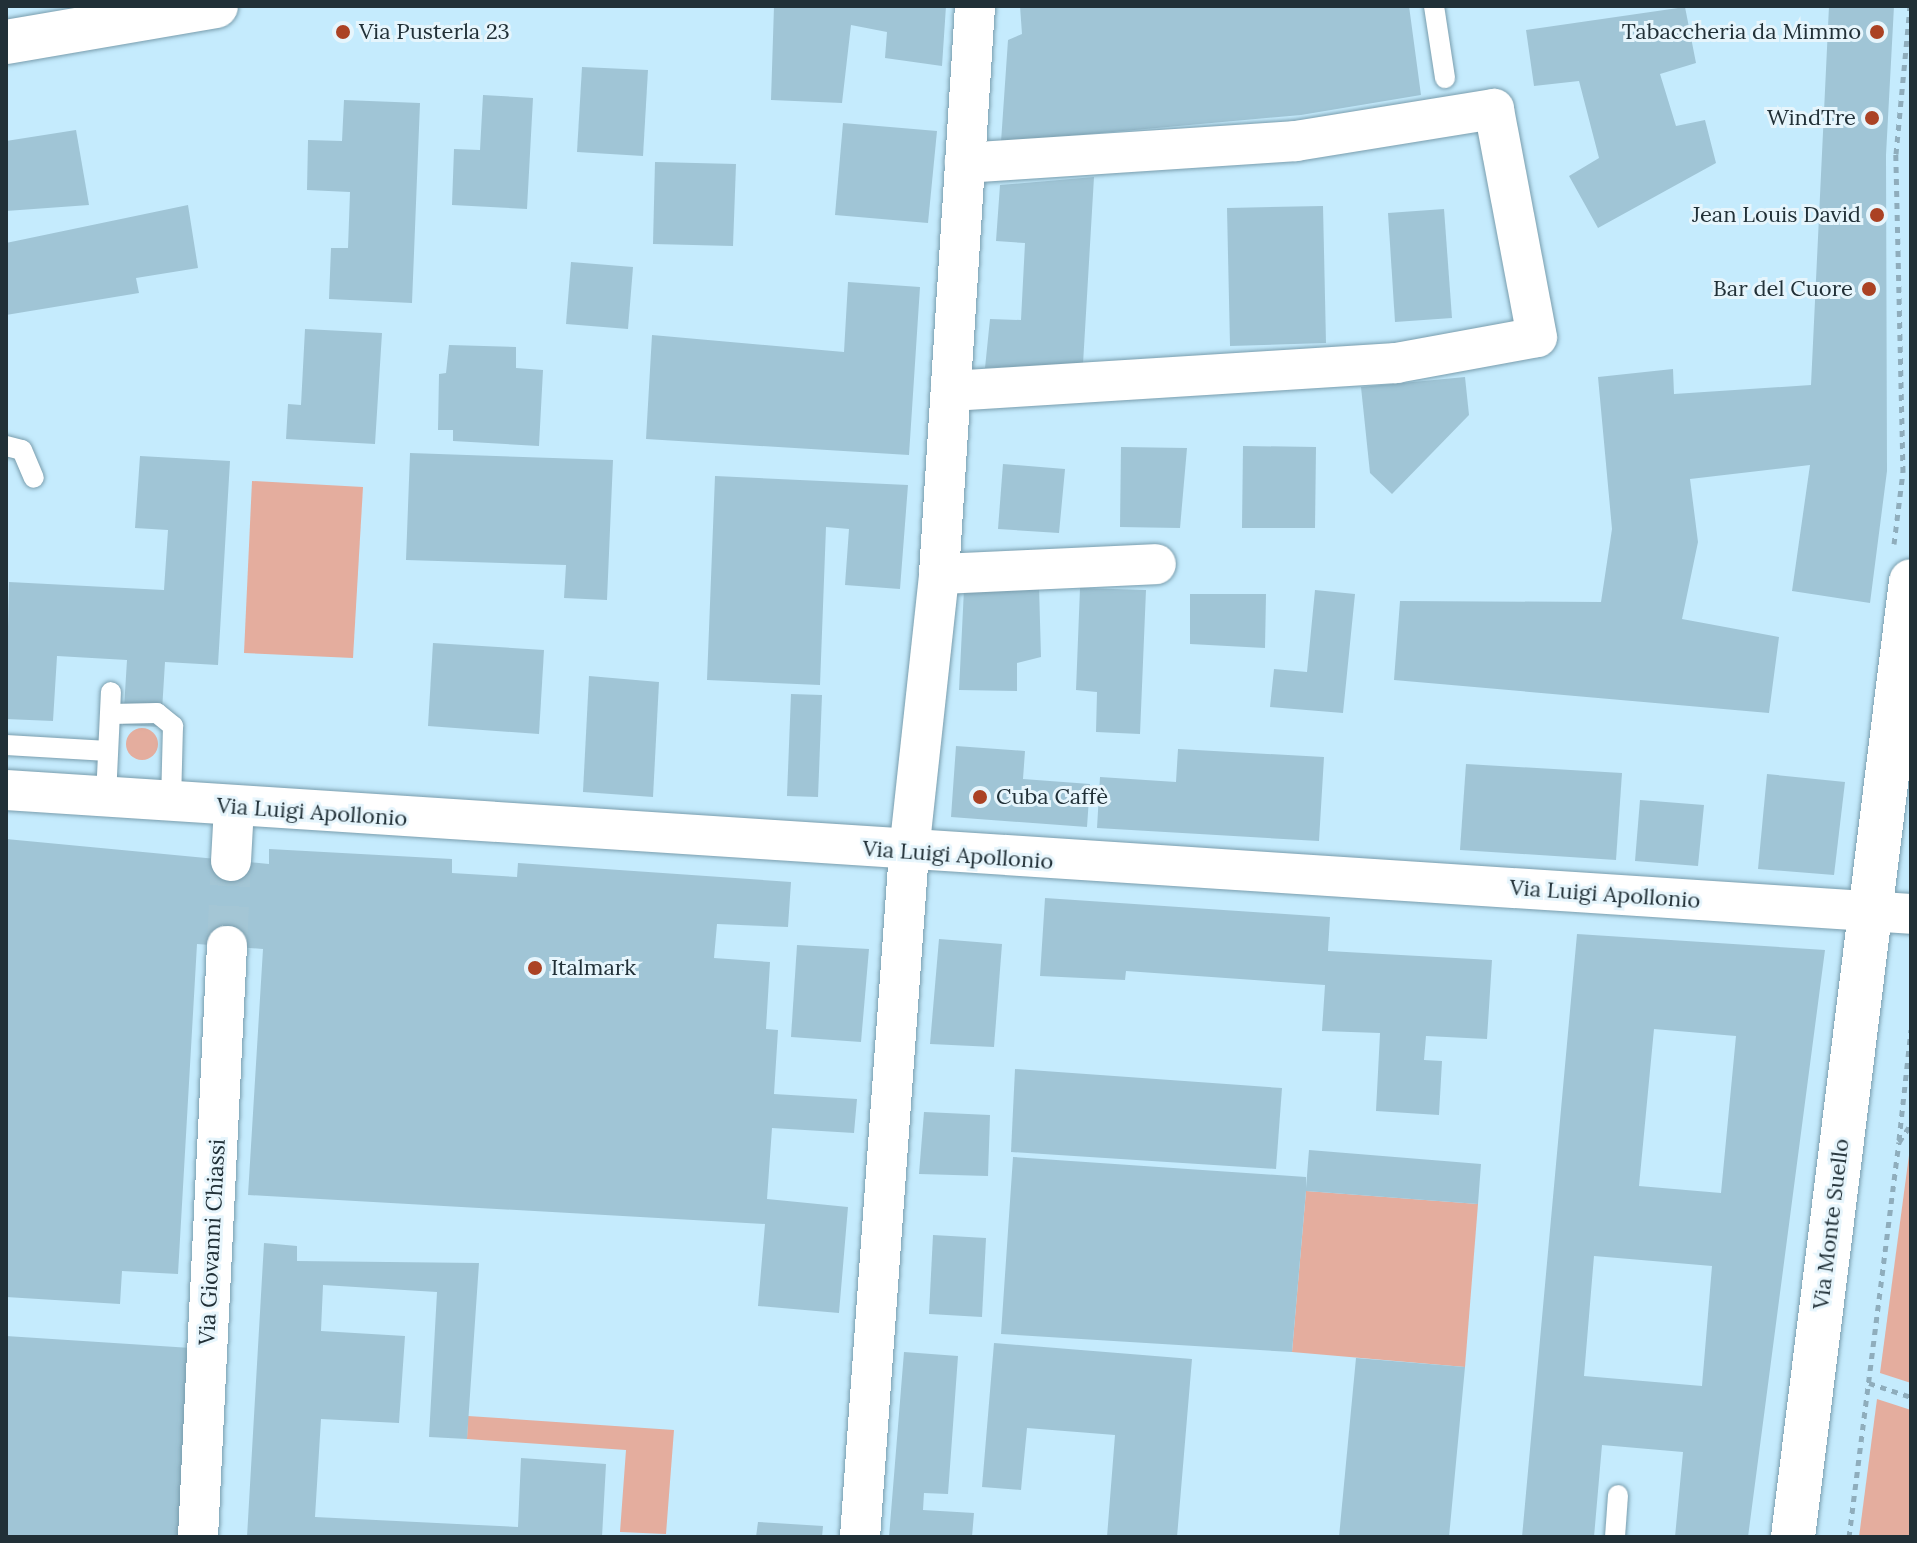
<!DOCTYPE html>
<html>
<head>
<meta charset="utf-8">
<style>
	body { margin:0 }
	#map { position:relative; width:1917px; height:1543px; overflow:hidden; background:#c5ebfd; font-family:Lora,serif }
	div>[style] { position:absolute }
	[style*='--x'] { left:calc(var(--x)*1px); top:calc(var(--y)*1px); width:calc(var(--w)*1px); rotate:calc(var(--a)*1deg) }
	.green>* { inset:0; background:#e4ad9e }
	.round { border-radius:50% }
	.building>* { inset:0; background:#a0c5d6 }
	.street-tunnel>* { height:40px; margin-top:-20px; transform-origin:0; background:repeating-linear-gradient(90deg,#a4c6d5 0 40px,transparent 0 60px) }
	.path>* { height:5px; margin-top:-2.5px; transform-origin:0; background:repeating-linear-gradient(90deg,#8fadbc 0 6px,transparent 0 12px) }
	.roads { filter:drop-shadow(0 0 2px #799dad) drop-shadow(0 0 2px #799dad) }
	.lane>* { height:20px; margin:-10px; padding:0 10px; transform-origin:10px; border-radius:10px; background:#fff }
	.street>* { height:40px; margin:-20px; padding:0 20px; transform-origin:20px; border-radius:20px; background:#fff }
	.secondary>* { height:44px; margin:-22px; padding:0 22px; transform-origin:22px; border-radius:22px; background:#fff }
	.dots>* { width:22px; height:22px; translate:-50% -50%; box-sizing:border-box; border:4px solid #e6f5fc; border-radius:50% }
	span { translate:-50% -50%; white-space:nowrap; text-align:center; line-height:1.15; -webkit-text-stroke:6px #e6f5fc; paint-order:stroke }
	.poi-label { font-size:22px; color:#213037 }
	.left { translate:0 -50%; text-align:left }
	.right { translate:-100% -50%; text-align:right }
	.street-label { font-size:22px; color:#213037 }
	.frame { position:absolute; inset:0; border:8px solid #213037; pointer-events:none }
</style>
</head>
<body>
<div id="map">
	<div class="green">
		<i style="clip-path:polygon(252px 481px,363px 487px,353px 658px,244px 653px)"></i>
		<i class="round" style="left:126px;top:728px;width:32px;height:32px"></i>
		<i style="clip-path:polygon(1911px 1140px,1911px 1383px,1880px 1373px)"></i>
		<i style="clip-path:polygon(1306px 1191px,1478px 1204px,1465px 1367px,1292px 1352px)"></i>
		<i style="clip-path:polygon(1877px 1399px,1911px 1410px,1911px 1537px,1859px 1537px)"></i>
		<i style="clip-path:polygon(468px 1416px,674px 1430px,666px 1534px,620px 1532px,626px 1450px,467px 1439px)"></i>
	</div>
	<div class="building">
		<i style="clip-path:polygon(774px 6px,946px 6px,942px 66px,885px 58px,887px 32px,851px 25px,842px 103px,771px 100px)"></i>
		<i style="clip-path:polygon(1020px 6px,1409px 6px,1421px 95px,1301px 115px,1001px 142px,1008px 40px,1022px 34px)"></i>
		<i style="clip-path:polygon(1829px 6px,1894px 6px,1886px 155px,1887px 471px,1870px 603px,1792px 591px,1810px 465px,1690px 479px,1698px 542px,1682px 619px,1779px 637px,1769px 713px,1394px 680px,1400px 601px,1601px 602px,1612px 529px,1598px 377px,1673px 369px,1674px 394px,1811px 385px)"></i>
		<i style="clip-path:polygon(1685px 7px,1696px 63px,1660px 74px,1676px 126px,1705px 120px,1716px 163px,1598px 228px,1569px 176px,1599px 158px,1579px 81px,1534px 86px,1526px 30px)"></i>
		<i style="clip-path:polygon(582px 67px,648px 70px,643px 156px,577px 152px)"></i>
		<i style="clip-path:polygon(483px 95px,533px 98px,527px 209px,452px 205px,454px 149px,480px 150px)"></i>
		<i style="clip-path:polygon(344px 100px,420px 103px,412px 303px,329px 299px,331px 248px,348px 248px,350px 192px,307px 190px,308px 140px,342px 141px)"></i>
		<i style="clip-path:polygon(843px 123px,937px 131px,928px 223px,835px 215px)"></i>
		<i style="clip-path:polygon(76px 130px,89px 205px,6px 211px,6px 141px)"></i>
		<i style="clip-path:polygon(655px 162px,736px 164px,733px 246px,653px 244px)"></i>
		<i style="clip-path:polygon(1094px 177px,1083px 364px,985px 368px,990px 319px,1021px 320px,1025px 243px,996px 241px,1000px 185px)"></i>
		<i style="clip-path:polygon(188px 205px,198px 268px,136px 278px,139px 293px,6px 315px,6px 243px)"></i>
		<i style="clip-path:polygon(1323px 206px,1326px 343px,1230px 346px,1227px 208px)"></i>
		<i style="clip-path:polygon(1444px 209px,1452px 318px,1395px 322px,1388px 213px)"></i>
		<i style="clip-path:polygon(571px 262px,633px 267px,628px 329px,566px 324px)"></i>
		<i style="clip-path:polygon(848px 282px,920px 287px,909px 455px,646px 439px,652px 335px,844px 352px)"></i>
		<i style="clip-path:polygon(305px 329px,382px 333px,375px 444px,286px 439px,288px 404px,301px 405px)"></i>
		<i style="clip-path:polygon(449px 345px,516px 347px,516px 368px,543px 370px,539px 446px,453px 441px,453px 430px,438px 430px,439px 374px,446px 373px)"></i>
		<i style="clip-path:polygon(1465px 377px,1469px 415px,1392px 494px,1370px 473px,1361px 387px)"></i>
		<i style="clip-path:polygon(1243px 446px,1316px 447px,1315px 528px,1242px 528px)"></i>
		<i style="clip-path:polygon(1121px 447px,1187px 448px,1180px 528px,1120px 527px)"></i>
		<i style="clip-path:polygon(410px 453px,613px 460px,607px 600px,564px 598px,566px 565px,406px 560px)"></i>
		<i style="clip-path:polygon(140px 456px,230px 461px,218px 665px,165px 662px,161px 727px,123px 725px,127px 660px,57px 656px,53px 721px,6px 719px,9px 582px,164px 590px,168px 530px,135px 528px)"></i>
		<i style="clip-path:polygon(1003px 464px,1065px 469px,1059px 533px,998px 529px)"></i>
		<i style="clip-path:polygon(715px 476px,908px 485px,900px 589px,845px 585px,849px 529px,826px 527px,820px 685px,707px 680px)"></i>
		<i style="clip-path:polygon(1039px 586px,1041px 657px,1017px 663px,1017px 691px,959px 690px,964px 589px)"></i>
		<i style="clip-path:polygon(1080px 588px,1146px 590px,1140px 734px,1096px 732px,1097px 692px,1076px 690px)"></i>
		<i style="clip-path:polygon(1315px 590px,1355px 594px,1343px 713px,1270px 707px,1274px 669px,1307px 672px)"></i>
		<i style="clip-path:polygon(1190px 594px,1266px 594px,1265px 648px,1190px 644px)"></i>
		<i style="clip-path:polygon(433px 643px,544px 650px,539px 734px,428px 726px)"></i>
		<i style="clip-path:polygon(589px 676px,659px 682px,653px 797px,583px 792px)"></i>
		<i style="clip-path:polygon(791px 694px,822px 695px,818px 797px,787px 796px)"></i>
		<i style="clip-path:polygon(956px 746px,1025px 751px,1023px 779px,1090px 784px,1087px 827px,951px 817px)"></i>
		<i style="clip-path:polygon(1178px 749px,1324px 757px,1319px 841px,1097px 828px,1100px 777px,1176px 782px)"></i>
		<i style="clip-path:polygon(1466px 764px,1622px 773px,1616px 860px,1460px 850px)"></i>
		<i style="clip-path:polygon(1767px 774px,1845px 782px,1834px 875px,1758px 869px)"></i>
		<i style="clip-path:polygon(1640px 800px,1704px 805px,1698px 866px,1635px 861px)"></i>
		<i style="clip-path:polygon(6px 839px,269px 864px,269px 849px,452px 859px,452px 873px,517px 877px,518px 863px,791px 882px,788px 927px,717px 924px,714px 958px,770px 962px,766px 1029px,778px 1030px,774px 1094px,857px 1099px,854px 1133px,772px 1128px,767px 1199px,848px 1207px,839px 1313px,758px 1306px,765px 1224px,248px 1195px,263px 949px,197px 944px,178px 1274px,122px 1271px,120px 1304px,6px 1297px)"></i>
		<i style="clip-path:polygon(1045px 898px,1330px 917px,1328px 951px,1492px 960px,1487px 1039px,1426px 1036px,1424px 1060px,1442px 1061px,1439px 1115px,1376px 1111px,1380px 1033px,1322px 1031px,1325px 985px,1126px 971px,1125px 980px,1040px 976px)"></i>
		<i style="clip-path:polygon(evenodd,1577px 934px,1825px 950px,1748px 1537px,1675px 1537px,1683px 1452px,1602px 1445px,1594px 1537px,1522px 1537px,1577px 934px,1654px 1029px,1736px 1036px,1721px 1193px,1639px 1186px,1654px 1029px,1577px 934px,1594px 1256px,1712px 1266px,1702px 1386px,1584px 1376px,1594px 1256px)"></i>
		<i style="clip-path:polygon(939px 939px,1002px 944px,994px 1047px,930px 1044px)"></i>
		<i style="clip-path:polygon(797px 945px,869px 949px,861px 1042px,791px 1037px)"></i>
		<i style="clip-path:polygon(1015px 1069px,1282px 1088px,1276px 1169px,1011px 1152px)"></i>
		<i style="clip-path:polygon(924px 1112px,990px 1115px,988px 1176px,919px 1174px)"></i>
		<i style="clip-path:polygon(1309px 1150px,1481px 1164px,1478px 1204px,1306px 1191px,1292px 1352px,1001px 1334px,1013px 1157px,1306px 1177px,1306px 1188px)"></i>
		<i style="clip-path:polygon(933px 1235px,986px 1238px,982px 1317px,929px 1314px)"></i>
		<i style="clip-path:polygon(264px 1243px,297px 1246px,297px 1261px,479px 1263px,467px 1439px,429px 1437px,437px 1292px,323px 1285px,321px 1331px,405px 1336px,399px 1423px,321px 1419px,315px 1517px,518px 1527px,521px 1458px,606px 1464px,602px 1537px,247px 1537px)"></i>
		<i style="clip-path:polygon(6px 1336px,191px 1348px,178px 1537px,6px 1537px)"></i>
		<i style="clip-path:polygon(994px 1343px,1192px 1359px,1177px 1537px,1107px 1537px,1115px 1435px,1027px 1428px,1021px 1490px,982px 1487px)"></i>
		<i style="clip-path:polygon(904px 1352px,958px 1356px,948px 1494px,924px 1493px,923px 1510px,974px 1513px,972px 1537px,889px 1537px)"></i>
		<i style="clip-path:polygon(1356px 1358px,1465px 1367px,1449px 1537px,1339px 1537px)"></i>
		<i style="clip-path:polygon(758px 1522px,823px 1526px,822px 1537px,756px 1537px)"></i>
	</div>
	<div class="street-tunnel">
		<i style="--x:227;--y:946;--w:85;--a:-87.3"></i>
	</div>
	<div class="path">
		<i style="--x:1894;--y:544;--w:73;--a:-82.9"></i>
		<i style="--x:1903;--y:472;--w:318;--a:-91.3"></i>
		<i style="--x:1896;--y:154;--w:149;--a:-84.6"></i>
		<i style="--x:1899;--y:1140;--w:111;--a:-83.8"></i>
		<i style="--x:1869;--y:1383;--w:44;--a:18.4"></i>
		<i style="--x:1849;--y:1537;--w:398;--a:-82.8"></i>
		<i style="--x:1899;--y:1142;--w:22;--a:-56"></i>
	</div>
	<div class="roads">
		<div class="lane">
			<i style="--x:1434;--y:6;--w:73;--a:81.3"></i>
			<i style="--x:6;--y:446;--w:16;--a:14"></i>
			<i style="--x:22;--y:450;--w:30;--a:67"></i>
			<i style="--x:111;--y:714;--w:46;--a:-1.2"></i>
			<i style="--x:157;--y:713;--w:21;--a:39"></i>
			<i style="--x:173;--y:726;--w:75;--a:91.5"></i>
			<i style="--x:6;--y:745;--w:102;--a:3.4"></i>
			<i style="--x:106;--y:797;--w:105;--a:-87.3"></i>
			<i style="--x:1615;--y:1537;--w:42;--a:-85.9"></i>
		</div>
		<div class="street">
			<i style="--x:951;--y:391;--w:446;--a:-3.6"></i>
			<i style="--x:1396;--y:363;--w:143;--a:-10.4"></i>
			<i style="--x:1537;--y:337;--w:232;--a:-100.7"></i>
			<i style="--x:1494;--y:109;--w:201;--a:170.8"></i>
			<i style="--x:1296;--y:141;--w:332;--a:176.2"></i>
			<i style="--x:939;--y:574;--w:217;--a:-2.6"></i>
			<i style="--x:6;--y:790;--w:1909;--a:3.72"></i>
			<i style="--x:231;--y:861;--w:54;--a:-86.8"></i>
			<i style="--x:198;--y:1537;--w:592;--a:-87.19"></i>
			<i style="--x:860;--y:1537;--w:687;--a:-85.91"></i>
			<i style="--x:909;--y:852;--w:280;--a:-83.8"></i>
			<i style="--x:939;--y:574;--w:569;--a:-86.37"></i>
		</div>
		<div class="secondary">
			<i style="--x:6;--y:42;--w:213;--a:-9.7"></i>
			<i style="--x:1793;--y:1537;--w:963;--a:-82.96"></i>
		</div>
	</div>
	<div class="dots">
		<i style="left:343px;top:32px;background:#ab4224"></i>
		<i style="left:1877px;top:32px;background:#ab4224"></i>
		<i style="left:1872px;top:118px;background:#ab4224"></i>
		<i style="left:1877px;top:215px;background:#ab4224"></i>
		<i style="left:1869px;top:289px;background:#ab4224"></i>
		<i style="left:980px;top:797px;background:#ab4224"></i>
		<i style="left:535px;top:968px;background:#ab4224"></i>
	</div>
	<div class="poi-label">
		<span class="left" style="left:359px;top:32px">Via Pusterla 23</span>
		<span class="right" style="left:1861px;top:32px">Tabaccheria da Mimmo</span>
		<span class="right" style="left:1856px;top:118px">WindTre</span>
		<span class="right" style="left:1861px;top:215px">Jean Louis David</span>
		<span class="right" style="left:1853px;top:289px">Bar del Cuore</span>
		<span class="left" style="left:996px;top:797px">Cuba Caffè</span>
		<span class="left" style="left:551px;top:968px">Italmark</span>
	</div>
	<div class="street-label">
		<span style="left:312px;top:812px;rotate:4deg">Via Luigi Apollonio</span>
		<span style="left:958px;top:855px;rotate:4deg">Via Luigi Apollonio</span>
		<span style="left:1605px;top:894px;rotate:4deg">Via Luigi Apollonio</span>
		<span style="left:1831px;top:1224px;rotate:-83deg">Via Monte Suello</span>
		<span style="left:212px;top:1242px;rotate:-87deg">Via Giovanni Chiassi</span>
	</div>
	<div class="frame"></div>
</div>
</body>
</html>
